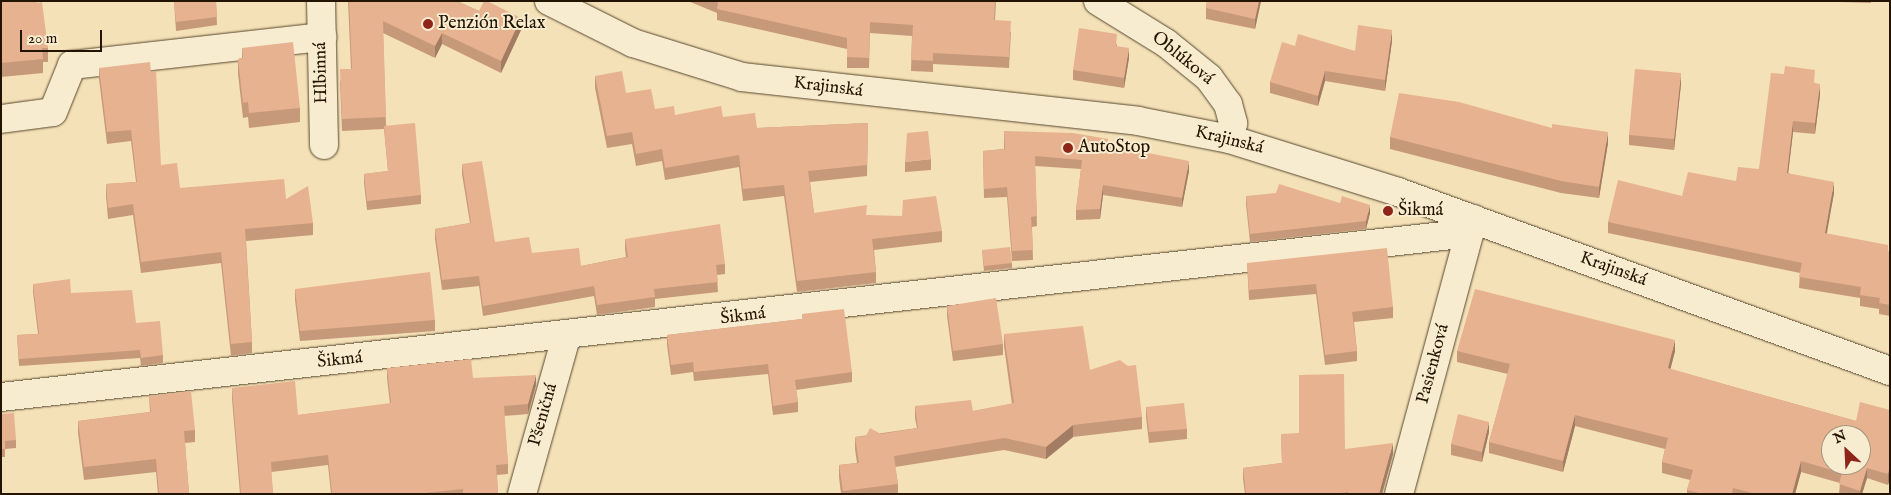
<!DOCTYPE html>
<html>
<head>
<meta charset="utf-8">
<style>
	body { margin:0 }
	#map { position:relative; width:1891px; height:495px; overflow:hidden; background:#f4e1b7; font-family:"IM FELL English",serif }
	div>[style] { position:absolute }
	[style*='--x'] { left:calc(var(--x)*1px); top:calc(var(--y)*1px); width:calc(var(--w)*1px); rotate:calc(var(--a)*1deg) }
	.roads { filter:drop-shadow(0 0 1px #57472e) drop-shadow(0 0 1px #57472e) }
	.minor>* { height:28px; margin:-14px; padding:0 14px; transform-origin:14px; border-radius:14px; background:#f8ecd0 }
	.wall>* { inset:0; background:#c7997b }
	.shaded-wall>* { inset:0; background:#a27d64 }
	.building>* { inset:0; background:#e7b28f }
	.dots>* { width:14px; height:14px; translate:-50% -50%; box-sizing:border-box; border:2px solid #f8ecd0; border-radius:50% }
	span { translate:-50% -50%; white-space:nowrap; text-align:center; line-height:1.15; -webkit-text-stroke:4px #f8ecd0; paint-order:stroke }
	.poi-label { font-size:18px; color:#231400 }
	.left { translate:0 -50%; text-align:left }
	.street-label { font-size:18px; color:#231400 }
	.frame { position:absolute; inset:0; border:2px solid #231400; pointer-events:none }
	.north { position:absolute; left:1821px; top:425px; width:50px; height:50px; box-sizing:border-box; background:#f8ecd0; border:1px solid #a3967d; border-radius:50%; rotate:335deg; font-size:14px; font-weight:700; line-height:20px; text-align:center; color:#231400 }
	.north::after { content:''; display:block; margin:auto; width:18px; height:22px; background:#8f2418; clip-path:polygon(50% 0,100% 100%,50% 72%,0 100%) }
	.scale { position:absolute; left:20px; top:30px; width:82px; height:22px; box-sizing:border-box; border:2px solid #231400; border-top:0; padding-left:6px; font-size:15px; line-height:18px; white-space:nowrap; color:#231400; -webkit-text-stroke:4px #f8ecd0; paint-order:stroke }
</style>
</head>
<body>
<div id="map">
	<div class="roads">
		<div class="minor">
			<i style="--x:321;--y:1;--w:144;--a:88.8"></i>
			<i style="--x:549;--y:1;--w:94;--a:26.6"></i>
			<i style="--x:633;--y:43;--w:114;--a:17.3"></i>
			<i style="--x:742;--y:77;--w:398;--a:6.3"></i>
			<i style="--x:1138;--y:121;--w:93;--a:11.2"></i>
			<i style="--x:1229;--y:139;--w:177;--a:17.4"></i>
			<i style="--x:1398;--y:192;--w:524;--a:19.99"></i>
			<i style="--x:1098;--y:1;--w:80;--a:31.7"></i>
			<i style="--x:1166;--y:43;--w:55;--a:39.1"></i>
			<i style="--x:1209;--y:78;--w:32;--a:54"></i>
			<i style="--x:1228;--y:104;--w:20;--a:75"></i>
			<i style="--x:1233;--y:123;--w:16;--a:104"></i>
			<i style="--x:1;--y:119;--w:52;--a:-7.7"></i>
			<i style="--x:53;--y:112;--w:51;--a:-68"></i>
			<i style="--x:72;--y:65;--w:252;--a:-6.4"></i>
			<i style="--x:1;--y:397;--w:1477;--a:-6.37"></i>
			<i style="--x:522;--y:494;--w:163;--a:-74.3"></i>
			<i style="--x:1399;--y:494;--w:285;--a:-74.9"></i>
		</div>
	</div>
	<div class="wall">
		<i style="clip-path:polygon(1px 1px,48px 48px,48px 62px,43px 62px,43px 73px,1px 77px)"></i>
		<i style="clip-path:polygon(174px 1px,216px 1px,217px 25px,176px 31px)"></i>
		<i style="clip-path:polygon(348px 1px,457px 1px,521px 30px,501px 73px,442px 44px,435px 58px,383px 33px,386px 125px,421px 195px,421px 204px,367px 210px,364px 183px,364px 174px,388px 171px,384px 129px,342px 131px,340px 81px,351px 69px)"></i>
		<i style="clip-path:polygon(688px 1px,996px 1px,995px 21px,1011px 32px,1009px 68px,933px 64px,933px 72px,911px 71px,912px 36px,870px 33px,869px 68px,847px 68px,847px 49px,717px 20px,717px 13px)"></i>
		<i style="clip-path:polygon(1207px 1px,1261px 1px,1255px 29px,1206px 19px,1206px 8px)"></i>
		<i style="clip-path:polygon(1841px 1px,1871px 1px,1871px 3px,1841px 2px)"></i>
		<i style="clip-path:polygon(1392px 41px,1385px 91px,1325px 81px,1318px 106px,1270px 93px,1270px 82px,1295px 46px,1355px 51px)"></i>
		<i style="clip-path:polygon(1117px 44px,1117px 47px,1129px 58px,1124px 88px,1073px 80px,1073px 70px)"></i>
		<i style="clip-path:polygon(242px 48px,300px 108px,300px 122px,249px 128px,248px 117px,243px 118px,238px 74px,238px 59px,242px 58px)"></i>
		<i style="clip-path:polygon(99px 68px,161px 165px,180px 188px,286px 199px,313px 223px,313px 235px,246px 241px,252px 342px,252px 353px,231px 356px,221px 263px,141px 273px,133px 215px,108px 219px,106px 196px,106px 184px,136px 182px,131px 141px,107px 144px,99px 79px)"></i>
		<i style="clip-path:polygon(1784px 74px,1815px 83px,1820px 95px,1815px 134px,1793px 132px,1788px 173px,1834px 193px,1826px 234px,1890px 252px,1890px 316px,1879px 314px,1879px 309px,1860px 306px,1860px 298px,1799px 288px,1800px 273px,1608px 233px,1608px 222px,1682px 196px,1736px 181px,1759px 169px)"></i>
		<i style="clip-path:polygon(595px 76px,655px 109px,675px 115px,723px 117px,757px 128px,868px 123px,867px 176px,810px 182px,814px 213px,867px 215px,942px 231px,942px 242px,874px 250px,876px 272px,876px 283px,797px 292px,784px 196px,743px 201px,739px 167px,665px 180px,662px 161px,636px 166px,632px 144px,607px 148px,595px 88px)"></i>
		<i style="clip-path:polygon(1681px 84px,1674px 150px,1629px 145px,1629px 135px)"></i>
		<i style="clip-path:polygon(1552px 128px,1608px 143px,1599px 198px,1561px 193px,1390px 149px,1390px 137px)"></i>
		<i style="clip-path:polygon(1004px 131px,1108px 146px,1189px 171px,1182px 207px,1103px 195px,1100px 219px,1076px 220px,1076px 210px,1081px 169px,1035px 166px,1037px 226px,1032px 227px,1033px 260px,1012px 261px,1007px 197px,984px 198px,983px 151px,1004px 149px)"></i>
		<i style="clip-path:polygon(931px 159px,931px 170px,905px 172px,905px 162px)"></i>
		<i style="clip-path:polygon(462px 164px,495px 242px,532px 253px,581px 266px,626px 257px,625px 249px,625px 239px,725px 264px,725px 274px,717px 275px,718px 292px,655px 299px,655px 307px,597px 315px,594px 296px,483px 316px,479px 286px,442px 290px,435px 239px,435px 229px,470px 223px,462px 174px)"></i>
		<i style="clip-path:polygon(1246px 196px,1370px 213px,1366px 229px,1250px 242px,1246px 204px)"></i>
		<i style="clip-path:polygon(982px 250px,1012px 263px,1012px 268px,984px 271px)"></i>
		<i style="clip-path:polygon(1247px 263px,1393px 307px,1393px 318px,1354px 322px,1357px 351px,1357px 361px,1325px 365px,1316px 294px,1249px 300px)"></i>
		<i style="clip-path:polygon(33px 284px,71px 293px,136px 323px,163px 355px,163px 363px,141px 366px,140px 358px,19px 366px,17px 335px,38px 334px,33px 292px)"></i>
		<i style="clip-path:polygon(295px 289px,435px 320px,435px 331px,300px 341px,295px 300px)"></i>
		<i style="clip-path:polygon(947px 306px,1003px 344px,1003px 355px,953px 361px,947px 316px)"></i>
		<i style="clip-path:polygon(802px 314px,852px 372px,852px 382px,796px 390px,798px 402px,798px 412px,773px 415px,768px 374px,694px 381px,693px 372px,671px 375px,667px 345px,667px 335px,802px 319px)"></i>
		<i style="clip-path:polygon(1004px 334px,1090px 370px,1142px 417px,1142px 429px,1073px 437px,1046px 459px,1004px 450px,895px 467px,898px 484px,898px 494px,841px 494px,839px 477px,839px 465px,857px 463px,855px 449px,855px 437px,917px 428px,915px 418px,915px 406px,973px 411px,1012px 404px,1004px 346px)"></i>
		<i style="clip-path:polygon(1457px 351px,1675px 351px,1670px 369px,1734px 387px,1856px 421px,1890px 410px,1890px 477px,1888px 485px,1867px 478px,1862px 494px,1839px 494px,1840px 483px,1801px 472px,1795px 494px,1687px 494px,1687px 490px,1690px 480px,1662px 473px,1662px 462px,1665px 449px,1575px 426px,1563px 472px,1489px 453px,1489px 442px,1508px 374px,1457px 362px)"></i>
		<i style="clip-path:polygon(387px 368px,536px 385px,528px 414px,504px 416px,508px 464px,508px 474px,497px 475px,498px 494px,331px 494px,328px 465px,271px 472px,273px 494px,240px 494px,232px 399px,232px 388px,298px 415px,390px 404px,387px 378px)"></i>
		<i style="clip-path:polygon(149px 396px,195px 430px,195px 442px,185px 443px,189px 494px,158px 494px,156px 472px,84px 480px,78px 433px,78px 421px,150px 412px)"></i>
		<i style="clip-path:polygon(1146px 407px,1187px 429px,1187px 439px,1149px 443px,1146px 417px)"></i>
		<i style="clip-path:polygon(1px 414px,16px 440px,16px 448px,5px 449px,5px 457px,1px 457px)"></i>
		<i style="clip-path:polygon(1489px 432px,1482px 462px,1451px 455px,1451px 444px)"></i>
		<i style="clip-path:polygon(1281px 434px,1345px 449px,1393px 454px,1382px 494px,1245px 494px,1243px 479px,1243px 468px,1282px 463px)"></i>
	</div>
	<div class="shaded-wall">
		<i style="clip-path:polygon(1259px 1px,1261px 1px,1255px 29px,1255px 19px)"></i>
		<i style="clip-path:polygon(521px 18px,521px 30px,501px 73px,501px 61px)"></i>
		<i style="clip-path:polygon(1392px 30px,1392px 41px,1385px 91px,1385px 80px)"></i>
		<i style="clip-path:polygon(442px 33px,442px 44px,435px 58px,435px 46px)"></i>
		<i style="clip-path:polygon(1129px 48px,1129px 58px,1124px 88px,1124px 78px)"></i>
		<i style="clip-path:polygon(1325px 71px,1325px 81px,1318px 106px,1318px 96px)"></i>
		<i style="clip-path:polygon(1681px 73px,1681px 84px,1674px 150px,1674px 139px)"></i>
		<i style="clip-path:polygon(1820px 84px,1820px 95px,1815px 134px,1815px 123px)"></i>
		<i style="clip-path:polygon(1793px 121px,1793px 132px,1787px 184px,1787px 173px)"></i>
		<i style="clip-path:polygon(1608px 132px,1608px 143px,1599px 198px,1599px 187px)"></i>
		<i style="clip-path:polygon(1189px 161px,1189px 171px,1182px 207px,1182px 198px)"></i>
		<i style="clip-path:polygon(1834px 182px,1834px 193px,1825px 244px,1825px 233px)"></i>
		<i style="clip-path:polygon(1103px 185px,1103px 195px,1100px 219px,1100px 209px)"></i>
		<i style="clip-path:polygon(1370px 205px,1370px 213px,1366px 229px,1366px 221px)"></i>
		<i style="clip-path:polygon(1675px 340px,1675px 351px,1668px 379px,1668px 368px)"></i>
		<i style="clip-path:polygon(536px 375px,536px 385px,528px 414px,528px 404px)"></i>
		<i style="clip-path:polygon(1575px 415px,1575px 426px,1563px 472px,1563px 461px)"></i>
		<i style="clip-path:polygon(1489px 422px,1489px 432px,1482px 462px,1482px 452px)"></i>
		<i style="clip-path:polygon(1073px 425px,1073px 437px,1046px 459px,1046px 447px)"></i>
		<i style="clip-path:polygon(1393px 443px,1393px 454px,1382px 494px,1379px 494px)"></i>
		<i style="clip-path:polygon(1801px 461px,1801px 472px,1795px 494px,1792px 494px)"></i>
		<i style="clip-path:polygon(1890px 466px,1890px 477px,1888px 485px,1888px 474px)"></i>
		<i style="clip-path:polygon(1867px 468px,1867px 478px,1862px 494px,1860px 494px,1860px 491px)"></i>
	</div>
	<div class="building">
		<i style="clip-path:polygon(1px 1px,37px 1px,37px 3px,42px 2px,48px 48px,42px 48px,43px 59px,1px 63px)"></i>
		<i style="clip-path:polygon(174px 1px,216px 1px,217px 17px,176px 22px)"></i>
		<i style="clip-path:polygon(349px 1px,457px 1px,479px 11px,484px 1px,487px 1px,521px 18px,501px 61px,442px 33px,435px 46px,383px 21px,386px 117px,342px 119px,340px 69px,352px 69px)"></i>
		<i style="clip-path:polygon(714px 1px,995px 1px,994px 20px,1011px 21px,1009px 57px,933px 53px,933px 61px,911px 60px,913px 25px,870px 22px,869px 58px,847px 57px,847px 38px,717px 9px,718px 3px)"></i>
		<i style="clip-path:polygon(1207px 1px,1259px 1px,1255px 19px,1206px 8px)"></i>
		<i style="clip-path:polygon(1358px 25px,1392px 30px,1385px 80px,1325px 71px,1318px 96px,1270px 82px,1282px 42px,1295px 46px,1298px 34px,1355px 51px)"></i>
		<i style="clip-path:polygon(1079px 28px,1117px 34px,1116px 46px,1129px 48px,1124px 78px,1073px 70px)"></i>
		<i style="clip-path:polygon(293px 42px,300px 108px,249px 113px,248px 102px,243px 103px,238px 59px,243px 58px,242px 48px)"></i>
		<i style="clip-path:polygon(150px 62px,151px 72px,156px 71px,161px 165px,177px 163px,180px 188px,284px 179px,286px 199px,308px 186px,313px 223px,245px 229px,252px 342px,231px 344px,221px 252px,141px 262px,133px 204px,108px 208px,106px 184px,137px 182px,131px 130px,107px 132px,99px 68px)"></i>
		<i style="clip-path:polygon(1785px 66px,1815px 70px,1814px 83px,1820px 84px,1815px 123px,1793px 121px,1787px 173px,1834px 182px,1825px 233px,1888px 245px,1888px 252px,1890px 252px,1890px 305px,1879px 303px,1880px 298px,1860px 295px,1861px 287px,1799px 277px,1802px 263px,1608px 222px,1618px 180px,1682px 196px,1688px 172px,1736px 181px,1738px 167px,1759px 169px,1771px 73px,1784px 74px)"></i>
		<i style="clip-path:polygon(1635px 69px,1681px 73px,1674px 139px,1629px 135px)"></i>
		<i style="clip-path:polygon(622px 71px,626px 93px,651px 89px,655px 109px,674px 106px,675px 115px,721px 106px,723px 117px,755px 113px,757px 128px,868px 123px,867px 165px,808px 171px,814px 213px,867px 205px,866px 215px,902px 216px,903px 200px,936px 196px,942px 231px,872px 239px,876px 272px,797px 281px,784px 185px,743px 189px,739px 155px,665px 168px,662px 149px,636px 154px,632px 132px,607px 136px,595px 76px)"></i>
		<i style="clip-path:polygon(1399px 93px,1459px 102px,1552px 128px,1552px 124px,1608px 132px,1599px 187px,1561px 181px,1390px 137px)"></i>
		<i style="clip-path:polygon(415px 123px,421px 195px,367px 201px,364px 174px,388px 171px,384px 126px)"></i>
		<i style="clip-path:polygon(928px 131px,931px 159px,905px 162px,907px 133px)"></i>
		<i style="clip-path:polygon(1004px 131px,1073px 133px,1108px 139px,1107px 145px,1189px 161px,1182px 198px,1103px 185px,1100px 209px,1076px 210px,1082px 160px,1035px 156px,1037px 216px,1031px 217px,1033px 250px,1012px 251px,1007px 187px,984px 189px,983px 151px,1005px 149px)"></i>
		<i style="clip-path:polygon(482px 161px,495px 242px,529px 237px,532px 253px,579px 248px,581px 266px,628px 257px,625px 239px,720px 224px,725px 264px,716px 265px,718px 282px,654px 289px,655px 297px,597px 305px,594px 286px,483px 306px,479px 276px,442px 280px,435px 229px,471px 223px,462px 164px)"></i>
		<i style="clip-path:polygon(1279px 184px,1340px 203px,1342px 196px,1370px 205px,1366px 221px,1250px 234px,1246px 196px,1276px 193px)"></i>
		<i style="clip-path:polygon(1010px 247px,1012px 263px,984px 266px,982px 250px)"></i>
		<i style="clip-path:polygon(1387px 248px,1393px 307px,1352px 312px,1357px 351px,1325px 355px,1316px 284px,1249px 290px,1247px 263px)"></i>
		<i style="clip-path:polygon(430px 272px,435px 320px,300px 331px,295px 289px)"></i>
		<i style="clip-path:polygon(70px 279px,71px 293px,132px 290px,136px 323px,160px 321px,163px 355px,141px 358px,140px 350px,19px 359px,17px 335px,39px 334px,33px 284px)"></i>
		<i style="clip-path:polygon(evenodd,1475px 289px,1675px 340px,1668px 368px,1734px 387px,1856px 421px,1860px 402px,1890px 410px,1890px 466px,1888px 474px,1867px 468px,1860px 491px,1839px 484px,1842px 473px,1801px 461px,1792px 494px,1756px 494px,1733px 488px,1732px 494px,1703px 494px,1687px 490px,1693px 470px,1662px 462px,1668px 438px,1575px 415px,1563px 461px,1489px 442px,1510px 364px,1457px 351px,1475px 289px,1831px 435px,1861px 435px,1861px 465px,1831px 465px,1831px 435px)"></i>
		<i style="clip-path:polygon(996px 298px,1003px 344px,953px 351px,947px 306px)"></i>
		<i style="clip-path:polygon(844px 309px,852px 372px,795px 380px,798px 402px,773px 406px,768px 364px,694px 372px,693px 362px,671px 365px,667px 335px,802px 319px,802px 314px)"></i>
		<i style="clip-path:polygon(1083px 326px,1090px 370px,1120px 360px,1128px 366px,1136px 365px,1142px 417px,1073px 425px,1046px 447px,1004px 438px,894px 456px,898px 484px,843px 491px,839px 465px,859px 463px,855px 437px,866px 436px,870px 428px,881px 434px,918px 428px,915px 406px,971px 400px,973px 411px,1014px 403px,1004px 334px)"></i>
		<i style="clip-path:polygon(471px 359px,473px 378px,536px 375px,528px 404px,504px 406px,508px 464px,496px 465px,498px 494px,463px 494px,463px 489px,415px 494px,332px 494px,328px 455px,271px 462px,273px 494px,241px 494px,232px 388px,295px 381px,298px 415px,391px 403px,387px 368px)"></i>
		<i style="clip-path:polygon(1344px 374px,1345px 449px,1393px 443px,1379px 494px,1349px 494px,1348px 492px,1335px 494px,1246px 494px,1243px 468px,1282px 463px,1281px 434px,1299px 433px,1299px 375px)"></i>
		<i style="clip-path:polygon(191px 391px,195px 430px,184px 431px,189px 494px,159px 494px,156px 459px,84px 467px,78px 421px,151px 412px,149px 396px)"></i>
		<i style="clip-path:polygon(1184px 403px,1187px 429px,1149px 432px,1146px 407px)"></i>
		<i style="clip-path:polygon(14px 413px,16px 440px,5px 441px,5px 449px,1px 449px,1px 414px)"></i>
		<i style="clip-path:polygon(1458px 414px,1489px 422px,1482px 452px,1451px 444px)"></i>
	</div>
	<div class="dots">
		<i style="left:428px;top:24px;background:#8f2418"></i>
		<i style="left:1068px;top:148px;background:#8f2418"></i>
		<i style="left:1388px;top:211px;background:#8f2418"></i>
	</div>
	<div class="poi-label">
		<span class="left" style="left:438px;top:24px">Penzión Relax</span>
		<span class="left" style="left:1078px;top:148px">AutoStop</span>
		<span class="left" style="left:1398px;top:211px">Šikmá</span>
	</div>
	<div class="street-label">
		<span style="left:1182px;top:59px;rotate:39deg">Oblúková</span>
		<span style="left:322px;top:73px;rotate:-91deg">Hlbinná</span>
		<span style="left:828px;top:88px;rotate:7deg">Krajinská</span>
		<span style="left:1229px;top:141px;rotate:14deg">Krajinská</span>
		<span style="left:1613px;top:270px;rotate:20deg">Krajinská</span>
		<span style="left:743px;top:317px;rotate:-7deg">Šikmá</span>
		<span style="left:340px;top:361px;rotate:-6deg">Šikmá</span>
		<span style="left:1434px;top:364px;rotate:-75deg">Pasienková</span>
		<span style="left:544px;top:415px;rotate:-74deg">Pšeničná</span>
	</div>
	<div class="frame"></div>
	<div class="north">N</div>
	<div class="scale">20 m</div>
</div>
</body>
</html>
